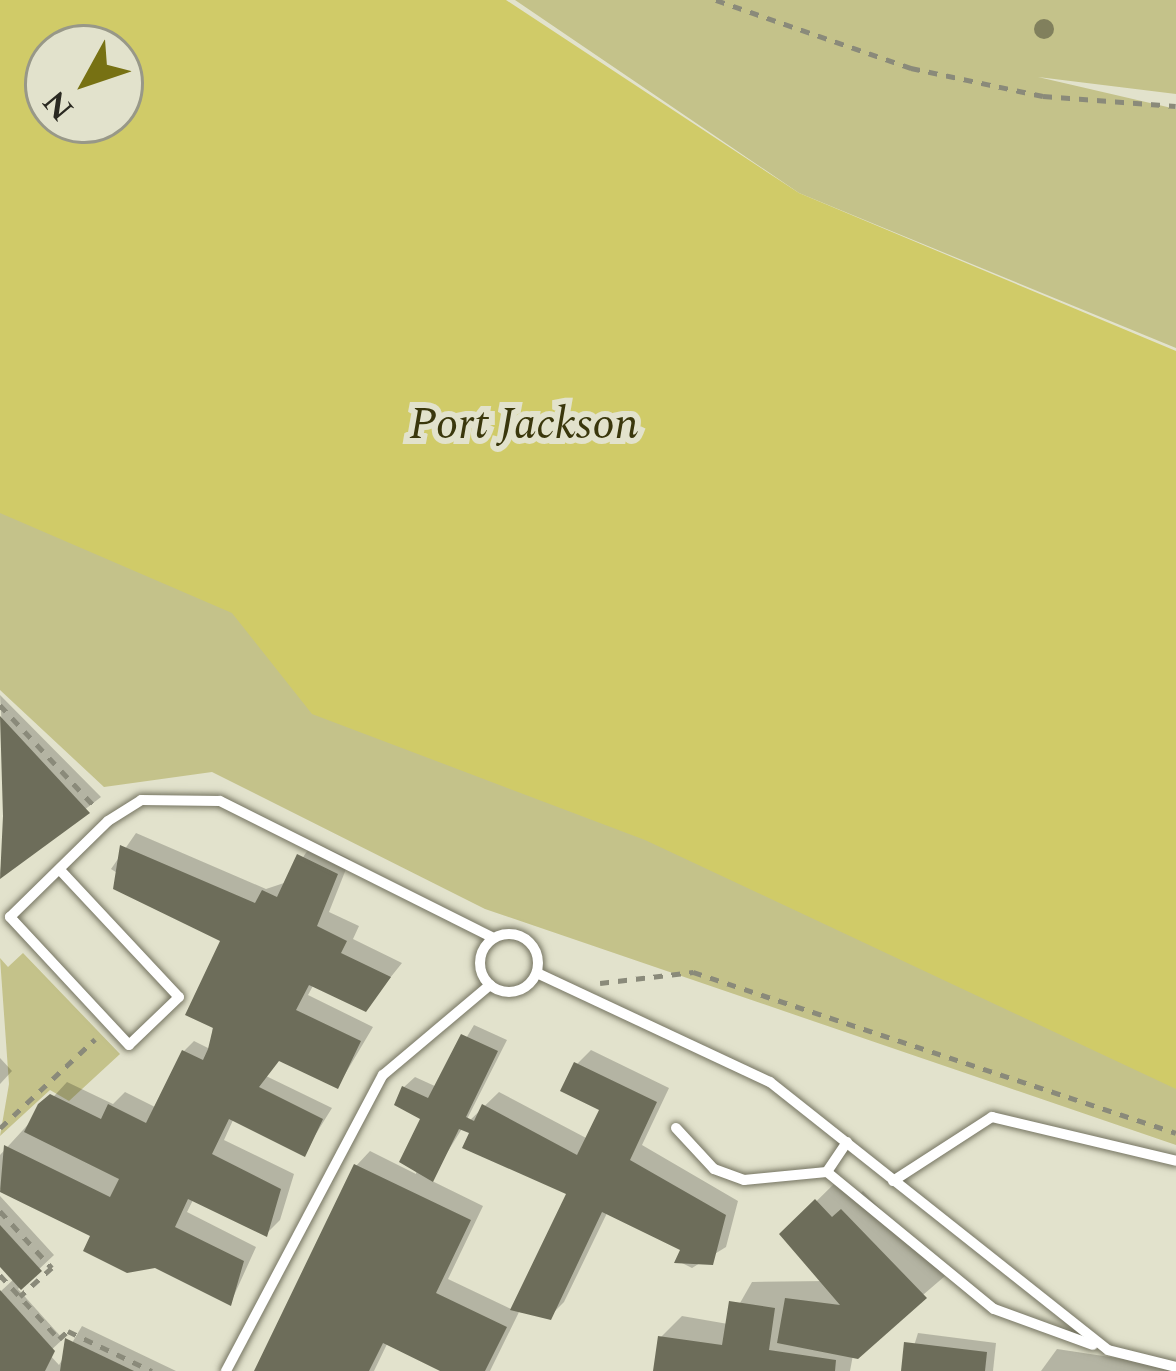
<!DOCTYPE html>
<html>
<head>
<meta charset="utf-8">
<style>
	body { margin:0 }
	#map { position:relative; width:1176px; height:1371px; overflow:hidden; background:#e2e2cc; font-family:Spectral,serif }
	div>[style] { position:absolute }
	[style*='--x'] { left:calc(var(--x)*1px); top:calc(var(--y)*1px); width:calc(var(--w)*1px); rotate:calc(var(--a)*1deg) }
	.green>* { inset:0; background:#c4c28a }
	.water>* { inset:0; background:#d0cb68 }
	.shadow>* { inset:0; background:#0003 }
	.building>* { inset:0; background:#6d6d5a }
	.path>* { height:4.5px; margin-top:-2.25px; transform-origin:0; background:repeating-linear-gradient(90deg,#8a8a7a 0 9px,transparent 0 18px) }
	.roads { filter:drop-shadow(0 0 3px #757461) drop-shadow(0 0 3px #757461) }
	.lane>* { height:10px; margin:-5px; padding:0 5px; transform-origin:5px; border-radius:5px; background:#fff }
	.lane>.ring { margin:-5px; padding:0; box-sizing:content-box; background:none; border:10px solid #fff; border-radius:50% }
	.trees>* { width:20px; height:20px; margin:-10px; border-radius:50%; background:#81805d }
	span { translate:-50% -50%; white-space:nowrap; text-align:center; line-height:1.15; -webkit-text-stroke:12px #e2e2cc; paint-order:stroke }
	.water-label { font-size:45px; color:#3a370c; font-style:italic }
	.north { position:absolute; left:24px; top:24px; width:120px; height:120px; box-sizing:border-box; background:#e2e2cc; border:3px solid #989888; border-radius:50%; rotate:230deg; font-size:33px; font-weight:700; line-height:48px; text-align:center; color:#2a2921 }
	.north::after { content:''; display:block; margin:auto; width:42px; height:54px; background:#777113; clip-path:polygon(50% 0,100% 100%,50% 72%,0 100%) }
</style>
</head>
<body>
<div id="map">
	<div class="green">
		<i style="clip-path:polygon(515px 0,1176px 0,1176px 94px,1038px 77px,1176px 109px,1176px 348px,799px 193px)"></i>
		<i style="clip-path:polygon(0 480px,1176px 1047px,1176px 1145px,485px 909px,212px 772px,104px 787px,0 690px)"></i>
		<i style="clip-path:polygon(23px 953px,120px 1054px,69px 1101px,50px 1090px,0 1136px,9px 1084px,0 958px,8px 967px)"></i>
	</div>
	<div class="water">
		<i style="clip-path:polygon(evenodd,0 0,506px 0,799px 193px,1176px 351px,1176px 1089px,645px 840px,312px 714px,232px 613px,0 513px,0 0,120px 48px,120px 120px,48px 120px,48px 48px,120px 48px)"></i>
	</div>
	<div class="shadow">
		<i style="clip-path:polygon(0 695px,101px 797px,0 875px,7px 815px)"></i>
		<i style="clip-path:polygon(136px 833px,266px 889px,287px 882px,313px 842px,350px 859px,329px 912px,359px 926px,353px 939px,402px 963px,365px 1009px,314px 984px,308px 995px,373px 1027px,338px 1086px,280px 1058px,266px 1076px,332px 1108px,304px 1153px,234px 1118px,224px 1140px,294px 1174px,280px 1220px,266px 1234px,194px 1198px,187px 1212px,256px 1247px,231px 1302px,0 1189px,0 1155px,67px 1082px,113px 1104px,125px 1092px,157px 1108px,184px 1051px,194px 1041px,210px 1049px,224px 940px,111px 869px)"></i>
		<i style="clip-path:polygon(evenodd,474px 1025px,507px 1040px,463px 1127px,499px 1092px,588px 1139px,603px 1108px,577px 1064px,591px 1050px,669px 1088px,642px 1145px,738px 1201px,726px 1247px,692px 1268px,678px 1261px,684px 1249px,608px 1211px,564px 1302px,549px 1317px,519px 1312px,490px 1371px,447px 1371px,388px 1342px,374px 1371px,258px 1371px,356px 1166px,370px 1151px,416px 1174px,424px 1118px,404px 1087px,415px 1077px,437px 1087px,474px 1025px,463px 1127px,570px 1192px,513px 1310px,448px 1279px,483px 1206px,430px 1180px,463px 1127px)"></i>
		<i style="clip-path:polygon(0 1058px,12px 1071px,0 1084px)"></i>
		<i style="clip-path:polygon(837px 1181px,855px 1199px,863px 1191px,945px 1276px,853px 1355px,850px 1371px,656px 1371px,661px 1337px,682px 1316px,728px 1324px,752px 1282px,824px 1281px,783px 1234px)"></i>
		<i style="clip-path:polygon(0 1196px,54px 1255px,18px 1289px,63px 1339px,48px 1353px,59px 1365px,82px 1326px,176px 1371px,0 1371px,0 1292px,15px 1278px,0 1262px)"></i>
		<i style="clip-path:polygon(918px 1333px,996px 1343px,993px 1371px,906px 1371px)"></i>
		<i style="clip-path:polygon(1057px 1349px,1170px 1366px,1169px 1371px,1041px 1371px)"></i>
	</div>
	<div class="building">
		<i style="clip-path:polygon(0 716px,90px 813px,0 879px,3px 816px)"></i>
		<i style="clip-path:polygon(120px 845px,255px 903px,262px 890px,277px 897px,297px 854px,338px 874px,317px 926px,347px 941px,341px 953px,391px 977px,366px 1012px,309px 985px,296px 1010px,361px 1041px,338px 1089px,279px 1061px,259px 1087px,323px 1119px,305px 1157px,229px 1119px,212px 1154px,281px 1189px,267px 1237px,188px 1199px,175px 1227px,244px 1261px,231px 1306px,155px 1268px,127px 1273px,83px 1251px,90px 1236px,0 1192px,4px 1145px,110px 1197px,119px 1179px,24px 1132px,38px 1104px,50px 1094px,101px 1119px,108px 1104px,146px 1123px,182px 1050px,203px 1060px,208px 1049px,213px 1028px,185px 1015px,220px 941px,113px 889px)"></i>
		<i style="clip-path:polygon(461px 1034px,498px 1051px,466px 1117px,474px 1121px,482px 1104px,577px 1155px,599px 1110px,560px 1091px,574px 1062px,657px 1102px,630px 1160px,726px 1215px,713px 1265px,674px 1263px,680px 1250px,602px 1212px,551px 1320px,510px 1310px,566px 1194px,462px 1148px,469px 1133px,459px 1129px,433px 1182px,399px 1162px,420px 1119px,394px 1105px,402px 1086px,428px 1098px)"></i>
		<i style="clip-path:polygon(354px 1164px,471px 1220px,436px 1293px,507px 1327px,485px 1371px,440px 1371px,383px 1343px,369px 1371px,254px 1371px)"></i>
		<i style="clip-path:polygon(815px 1199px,832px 1217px,841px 1209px,927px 1298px,858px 1359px,777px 1343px,785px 1298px,840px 1305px,779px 1234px)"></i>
		<i style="clip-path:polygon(0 1225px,42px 1271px,21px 1290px,0 1267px)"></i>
		<i style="clip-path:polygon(0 1290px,55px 1351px,45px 1371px,0 1371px)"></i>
		<i style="clip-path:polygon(729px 1301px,775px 1308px,769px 1350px,836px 1360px,835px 1371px,653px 1371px,658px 1336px,722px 1345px)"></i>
		<i style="clip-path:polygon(65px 1338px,134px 1371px,60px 1371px)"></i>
		<i style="clip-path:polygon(904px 1342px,987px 1352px,985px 1371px,901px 1371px)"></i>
	</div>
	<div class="path">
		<i style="--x:716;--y:0;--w:207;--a:19.2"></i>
		<i style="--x:911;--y:68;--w:135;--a:12"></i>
		<i style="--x:1043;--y:96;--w:133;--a:4.3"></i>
		<i style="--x:0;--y:705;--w:141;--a:47"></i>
		<i style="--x:600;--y:983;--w:94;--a:-6.7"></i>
		<i style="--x:693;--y:972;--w:509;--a:18.43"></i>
		<i style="--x:0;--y:1128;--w:130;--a:-43.1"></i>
		<i style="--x:0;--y:1211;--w:77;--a:47.6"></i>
		<i style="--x:52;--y:1268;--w:43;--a:137.8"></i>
		<i style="--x:0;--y:1275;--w:87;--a:47.3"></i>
		<i style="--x:59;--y:1339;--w:12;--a:-42"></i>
		<i style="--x:68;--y:1331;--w:93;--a:25.5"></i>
	</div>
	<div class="roads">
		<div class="lane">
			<i style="--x:60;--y:870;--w:174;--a:46.9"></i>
			<i style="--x:179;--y:997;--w:69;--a:136.2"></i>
			<i style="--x:129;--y:1045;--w:175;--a:-132.9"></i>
			<i style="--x:10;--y:917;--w:137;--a:-44.4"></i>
			<i style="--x:108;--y:821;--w:39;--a:-32"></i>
			<i style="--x:141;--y:800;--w:79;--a:0.7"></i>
			<i style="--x:220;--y:801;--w:306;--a:26.6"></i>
			<i class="ring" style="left:480px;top:934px;width:48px;height:48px"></i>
			<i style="--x:537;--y:973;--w:257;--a:25.1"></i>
			<i style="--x:770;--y:1082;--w:431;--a:38.4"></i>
			<i style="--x:1108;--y:1350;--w:70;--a:14"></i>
			<i style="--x:676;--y:1128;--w:56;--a:47.2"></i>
			<i style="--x:714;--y:1169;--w:32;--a:20"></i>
			<i style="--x:744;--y:1180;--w:83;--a:-5.5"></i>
			<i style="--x:847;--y:1142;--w:36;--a:124"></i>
			<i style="--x:827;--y:1172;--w:216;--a:39.4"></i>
			<i style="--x:994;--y:1309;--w:105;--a:20"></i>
			<i style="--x:893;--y:1181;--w:118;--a:-32.9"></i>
			<i style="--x:992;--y:1117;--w:189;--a:13.4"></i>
			<i style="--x:226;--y:1371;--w:335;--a:-62.1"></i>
			<i style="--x:383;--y:1075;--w:140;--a:-40.1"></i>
		</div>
	</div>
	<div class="trees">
		<i style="left:1044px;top:29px"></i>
	</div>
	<div class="water-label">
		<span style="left:524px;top:425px">Port Jackson</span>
	</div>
	<div class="north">N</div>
</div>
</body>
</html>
